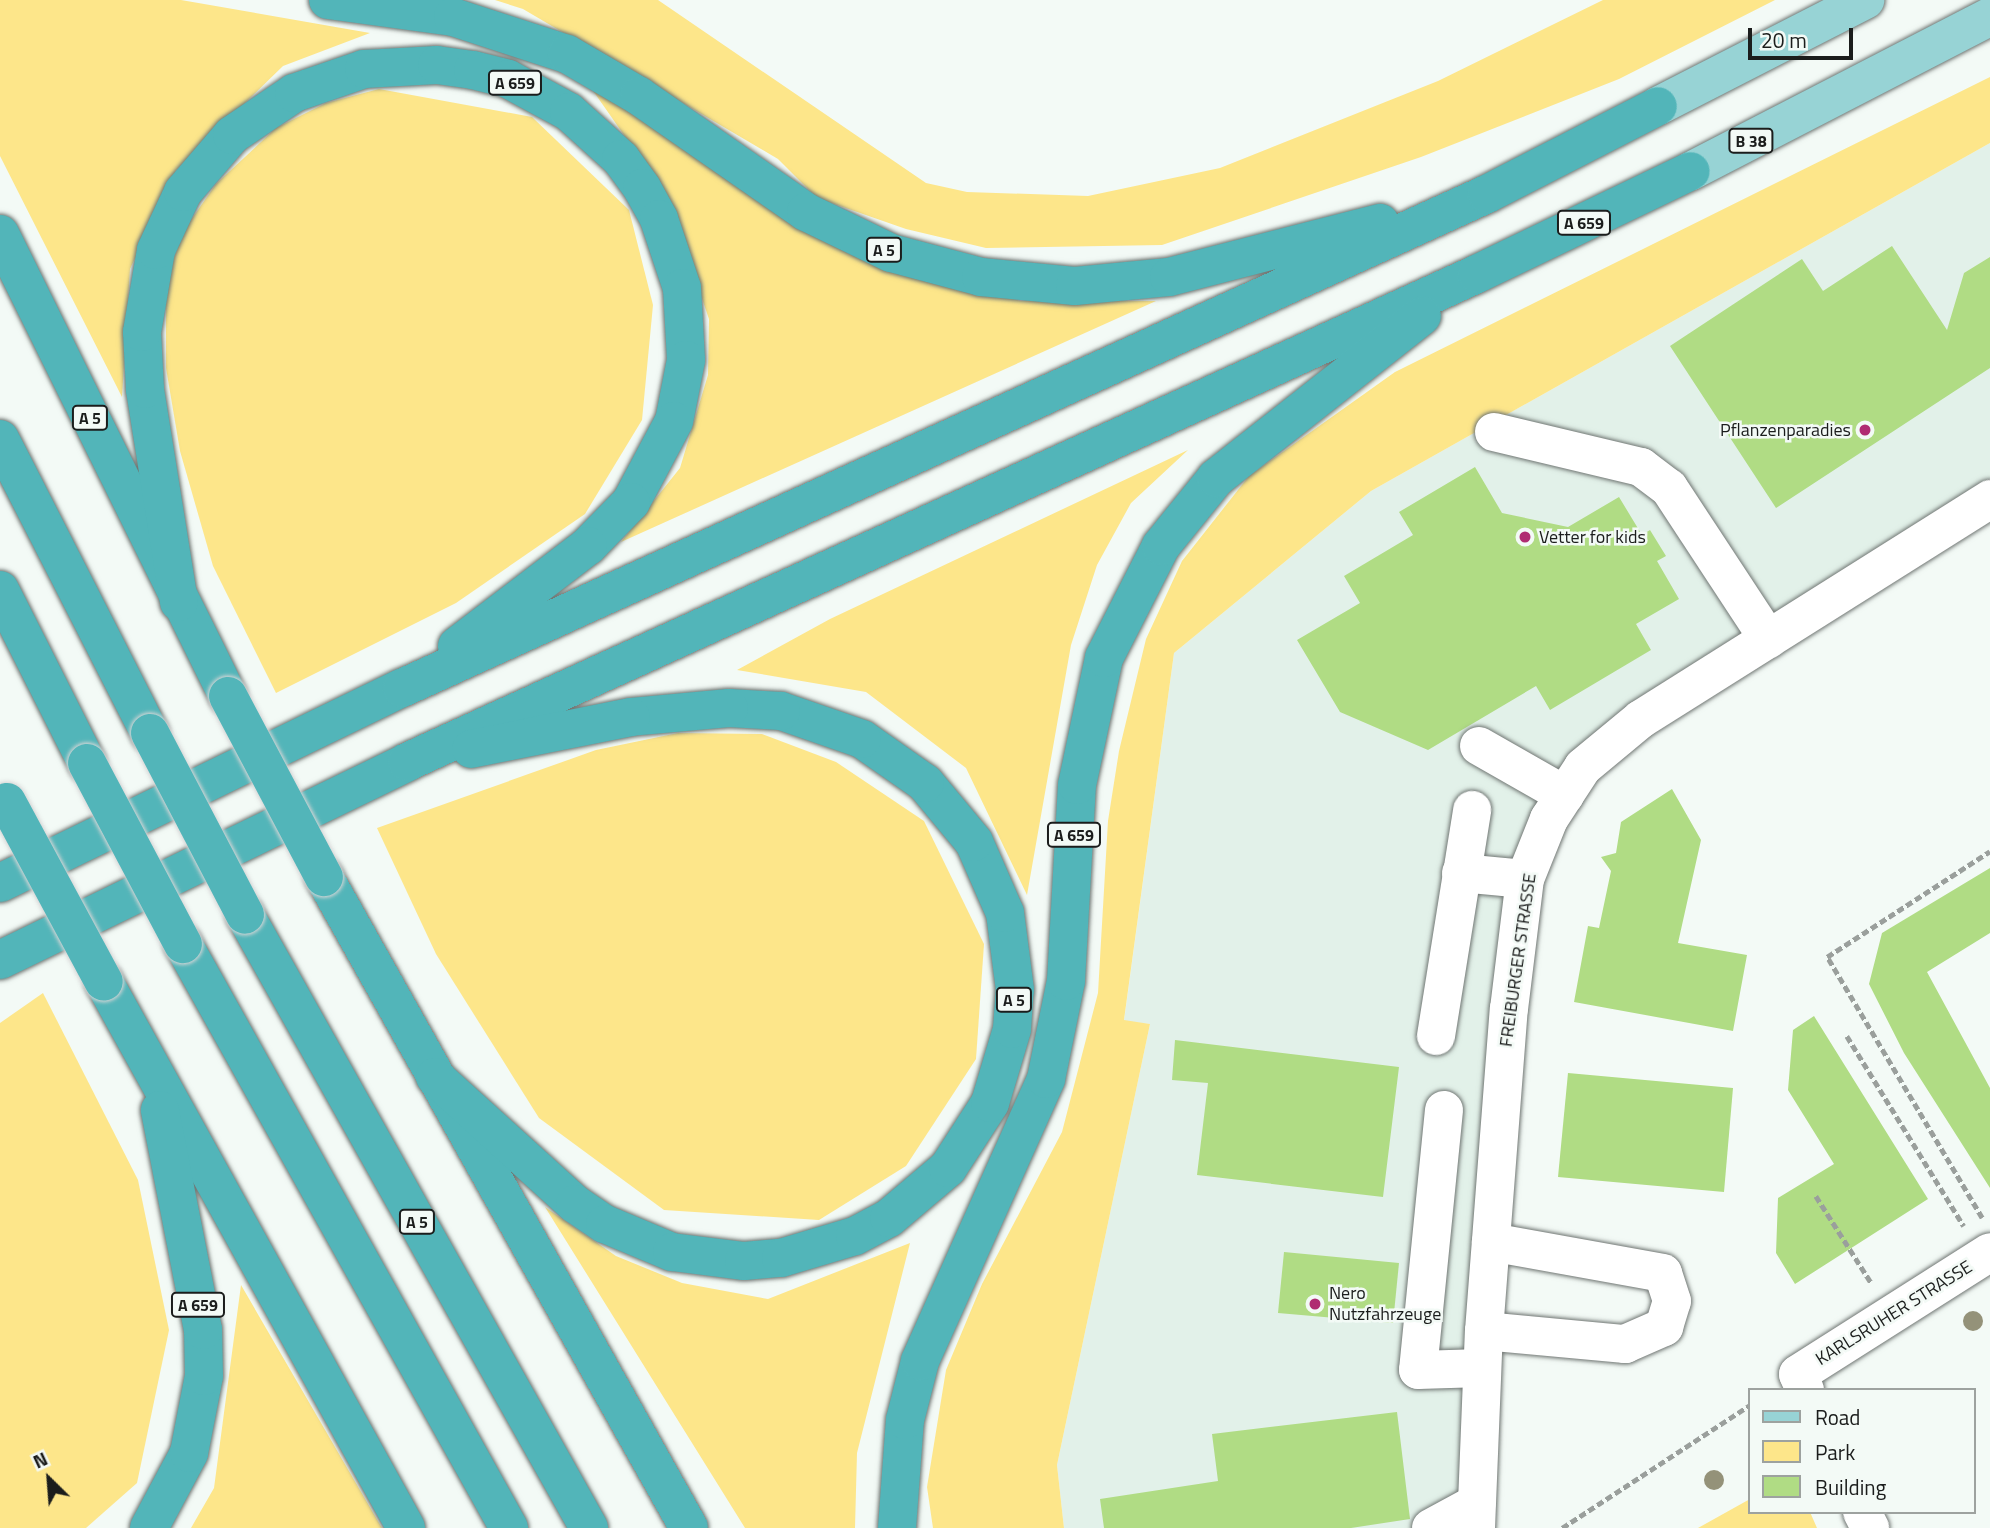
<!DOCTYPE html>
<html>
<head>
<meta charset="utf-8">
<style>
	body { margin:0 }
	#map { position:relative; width:1990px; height:1528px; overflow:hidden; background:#f3faf6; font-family:"Titillium Web",sans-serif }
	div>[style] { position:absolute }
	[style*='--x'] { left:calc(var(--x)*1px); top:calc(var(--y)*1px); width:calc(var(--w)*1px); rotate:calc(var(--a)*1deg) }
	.built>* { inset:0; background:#e2f1e9 }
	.green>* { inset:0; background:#fde68a }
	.building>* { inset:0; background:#b0dc84 }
	.path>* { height:4.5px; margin-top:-2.25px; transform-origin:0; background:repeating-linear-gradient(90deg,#9a9f9c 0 7px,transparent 0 10.5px) }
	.roads { filter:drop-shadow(0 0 2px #707673) drop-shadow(0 0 2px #707673) }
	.minor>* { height:38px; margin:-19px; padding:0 19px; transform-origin:19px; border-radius:19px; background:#fff }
	.major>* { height:38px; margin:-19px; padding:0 19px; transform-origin:19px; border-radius:19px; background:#97d3d5 }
	.highway>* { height:38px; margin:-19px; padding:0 19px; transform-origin:19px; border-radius:19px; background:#52b5b9 }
	.bridges { filter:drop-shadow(0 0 2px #d6d6d6) drop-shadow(0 0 2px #d6d6d6) }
	.highway-bridge>* { height:38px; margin:-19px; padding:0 19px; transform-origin:19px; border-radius:19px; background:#52b5b9 }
	.trees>* { width:20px; height:20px; margin:-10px; border-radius:50%; background:#949279 }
	.dots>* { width:19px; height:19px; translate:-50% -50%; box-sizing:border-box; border:4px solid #f3faf6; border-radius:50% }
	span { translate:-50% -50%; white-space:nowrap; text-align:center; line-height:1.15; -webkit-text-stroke:5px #f3faf6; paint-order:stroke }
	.shield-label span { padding:2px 5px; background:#f3faf6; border:2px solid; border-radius:5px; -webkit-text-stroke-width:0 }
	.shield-label { font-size:16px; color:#1b1d1c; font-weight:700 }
	.poi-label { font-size:18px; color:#1b1d1c }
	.right { translate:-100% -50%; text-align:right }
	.left { translate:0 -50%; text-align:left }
	.street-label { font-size:18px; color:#1b1d1c }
	.legend { position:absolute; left:1748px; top:1388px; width:228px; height:126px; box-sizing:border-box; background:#f3faf6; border:2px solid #9da29f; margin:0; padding:9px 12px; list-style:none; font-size:21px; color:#1b1d1c }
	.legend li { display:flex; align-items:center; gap:14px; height:35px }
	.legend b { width:35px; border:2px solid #9da29f }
	.north { position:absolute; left:14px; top:1444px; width:70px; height:70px; -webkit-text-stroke:5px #f3faf6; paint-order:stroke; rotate:335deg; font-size:19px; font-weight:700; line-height:28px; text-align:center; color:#1b1d1c }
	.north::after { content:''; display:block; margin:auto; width:24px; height:32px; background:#1b1d1c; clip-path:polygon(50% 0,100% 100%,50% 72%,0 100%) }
	.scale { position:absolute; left:1748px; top:28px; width:105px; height:32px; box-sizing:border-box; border:4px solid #1b1d1c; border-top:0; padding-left:9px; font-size:21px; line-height:24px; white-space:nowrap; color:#1b1d1c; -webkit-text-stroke:5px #f3faf6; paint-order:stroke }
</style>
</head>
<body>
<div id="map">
	<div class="built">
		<i style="clip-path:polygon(1990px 143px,1990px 478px,1647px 697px,1525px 831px,1460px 1528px,1064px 1528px,1057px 1465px,1150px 1024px,1124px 1021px,1174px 653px,1371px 491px)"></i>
	</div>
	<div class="green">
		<i style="clip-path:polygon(0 0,181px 0,370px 33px,283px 66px,176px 170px,130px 269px,122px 397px,0 156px)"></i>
		<i style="clip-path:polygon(495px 0,658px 0,926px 183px,967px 192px,1088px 196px,1220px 168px,1438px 81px,1603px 0,1775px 0,1619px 79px,1421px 157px,1162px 245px,986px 248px,906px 229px,817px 198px,778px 159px,523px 9px)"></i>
		<i style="clip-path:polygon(1990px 77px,1990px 143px,1371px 491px,1174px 653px,1124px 1020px,1150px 1024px,1057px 1465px,1064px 1528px,933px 1528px,927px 1487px,946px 1370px,982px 1284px,1062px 1132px,1098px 993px,1108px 821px,1119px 751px,1146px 639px,1182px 561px,1249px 476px,1395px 372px)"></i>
		<i style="clip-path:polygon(589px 85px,921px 278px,1021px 301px,1156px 301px,621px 542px,680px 468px,708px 375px,709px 319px,668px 198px)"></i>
		<i style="clip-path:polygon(379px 89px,532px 117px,629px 210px,653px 305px,642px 420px,585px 514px,456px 603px,276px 693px,213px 566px,180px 451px,166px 368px,166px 281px,184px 230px,216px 184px,276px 128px,326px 103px)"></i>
		<i style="clip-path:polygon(1188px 450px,1131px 503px,1097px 565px,1071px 645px,1027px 895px,966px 768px,866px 692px,737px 670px,830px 619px)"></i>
		<i style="clip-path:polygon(678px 733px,762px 734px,836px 762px,924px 821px,984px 944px,976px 1059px,906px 1166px,819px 1220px,664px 1210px,539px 1118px,436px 954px,377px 828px,596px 750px)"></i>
		<i style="clip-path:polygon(43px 993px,138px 1180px,169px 1330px,137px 1483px,86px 1528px,0 1528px,0 1023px)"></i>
		<i style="clip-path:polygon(545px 1207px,616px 1256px,682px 1283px,768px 1299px,910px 1243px,857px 1453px,855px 1528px,745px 1528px)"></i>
		<i style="clip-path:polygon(241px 1285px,382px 1528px,191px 1528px,214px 1488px)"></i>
		<i style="clip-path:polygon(1750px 1499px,1750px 1512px,1810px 1512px,1817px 1528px,1698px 1528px)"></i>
	</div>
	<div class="building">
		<i style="clip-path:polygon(1892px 246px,1947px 330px,1964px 273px,1990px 257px,1990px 368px,1776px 508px,1670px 346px,1802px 259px,1823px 291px)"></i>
		<i style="clip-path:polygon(1475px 467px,1502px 513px,1568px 527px,1619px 497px,1642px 535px,1650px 530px,1666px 556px,1657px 561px,1679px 599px,1636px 624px,1651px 650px,1550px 710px,1536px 686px,1428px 750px,1340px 712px,1297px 640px,1360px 603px,1344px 576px,1413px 535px,1399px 512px)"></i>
		<i style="clip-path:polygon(1672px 789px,1701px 840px,1678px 943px,1747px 955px,1733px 1031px,1574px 1002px,1588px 926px,1599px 928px,1611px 871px,1601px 857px,1616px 853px,1621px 822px)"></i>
		<i style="clip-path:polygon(1990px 868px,1990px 933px,1927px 972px,1990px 1088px,1990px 1188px,1904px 1053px,1869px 984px,1882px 933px)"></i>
		<i style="clip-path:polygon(1814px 1016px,1928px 1199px,1795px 1284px,1776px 1253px,1778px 1198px,1834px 1164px,1788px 1090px,1793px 1030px)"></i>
		<i style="clip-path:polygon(1175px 1040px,1399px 1067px,1383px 1197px,1197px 1175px,1208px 1083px,1172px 1080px)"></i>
		<i style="clip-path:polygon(1568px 1073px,1733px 1088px,1724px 1192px,1558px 1177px)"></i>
		<i style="clip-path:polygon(1284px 1252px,1399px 1263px,1393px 1323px,1278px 1313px)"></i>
		<i style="clip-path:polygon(1397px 1412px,1410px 1519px,1351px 1528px,1104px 1528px,1100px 1499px,1218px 1481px,1212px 1434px)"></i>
	</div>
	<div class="path">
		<i style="--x:1847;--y:1036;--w:223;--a:58.4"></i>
		<i style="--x:1816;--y:1196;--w:104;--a:57.5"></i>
		<i style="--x:1982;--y:1218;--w:304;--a:-120.7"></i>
		<i style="--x:1827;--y:957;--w:194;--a:-33"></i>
		<i style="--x:1562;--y:1528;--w:225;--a:-33.2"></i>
	</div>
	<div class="roads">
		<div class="minor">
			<i style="--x:1494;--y:432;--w:151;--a:13.4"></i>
			<i style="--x:1641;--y:467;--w:35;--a:37"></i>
			<i style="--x:1669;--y:488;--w:181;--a:56.7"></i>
			<i style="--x:1479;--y:746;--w:99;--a:29.7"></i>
			<i style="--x:1461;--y:873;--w:64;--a:5.4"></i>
			<i style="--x:1436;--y:1036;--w:229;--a:-80.9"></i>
			<i style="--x:1444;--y:1110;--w:261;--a:95.7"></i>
			<i style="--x:1418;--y:1370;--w:64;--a:-1.8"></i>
			<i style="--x:1484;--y:1331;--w:142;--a:5.3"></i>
			<i style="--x:1625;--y:1344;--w:43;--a:-23.6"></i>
			<i style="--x:1664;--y:1327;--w:27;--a:-73"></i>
			<i style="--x:1672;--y:1301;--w:29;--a:-108"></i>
			<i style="--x:1663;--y:1273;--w:175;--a:-169.8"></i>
			<i style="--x:1805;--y:1390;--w:17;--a:-114"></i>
			<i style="--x:1798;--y:1374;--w:227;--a:-32.4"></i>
			<i style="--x:1862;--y:1512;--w:18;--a:63"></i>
			<i style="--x:1431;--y:1528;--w:52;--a:-28.5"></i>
			<i style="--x:1476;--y:1528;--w:197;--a:-87.7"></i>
			<i style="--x:1484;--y:1331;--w:323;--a:-85.6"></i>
			<i style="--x:1509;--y:1009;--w:131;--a:-83"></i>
			<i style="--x:1525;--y:879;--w:65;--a:-68.2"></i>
			<i style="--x:1549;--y:819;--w:62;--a:-56.8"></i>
			<i style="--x:1583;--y:767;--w:75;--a:-39.6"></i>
			<i style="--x:1641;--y:719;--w:413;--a:-32.2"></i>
		</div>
		<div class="major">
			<i style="--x:1658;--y:106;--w:233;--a:-27.1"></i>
			<i style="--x:1691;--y:171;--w:336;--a:-27.3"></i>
		</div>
		<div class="highway">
			<i style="--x:328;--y:0;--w:126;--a:7.7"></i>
			<i style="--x:453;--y:17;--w:120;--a:18"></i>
			<i style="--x:567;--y:54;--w:83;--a:30.3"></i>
			<i style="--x:639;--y:96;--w:203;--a:34.8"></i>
			<i style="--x:806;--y:212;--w:94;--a:25.8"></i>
			<i style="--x:891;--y:253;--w:93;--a:14.9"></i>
			<i style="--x:981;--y:277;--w:94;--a:5.5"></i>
			<i style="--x:1075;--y:286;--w:94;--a:-5.5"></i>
			<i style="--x:1169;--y:277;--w:218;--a:-14.4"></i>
			<i style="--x:0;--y:234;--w:515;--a:63.73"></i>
			<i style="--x:0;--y:439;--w:330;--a:63"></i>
			<i style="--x:0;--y:590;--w:194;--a:63.3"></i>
			<i style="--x:179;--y:602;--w:216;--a:-99.1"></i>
			<i style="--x:145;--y:389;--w:57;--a:-93"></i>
			<i style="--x:142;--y:332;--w:83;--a:-80.3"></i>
			<i style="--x:156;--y:250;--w:64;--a:-65"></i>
			<i style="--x:183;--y:192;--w:75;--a:-49.3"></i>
			<i style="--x:232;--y:135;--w:75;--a:-34.1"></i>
			<i style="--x:294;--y:93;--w:74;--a:-18.9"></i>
			<i style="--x:364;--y:69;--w:73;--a:-3.1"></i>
			<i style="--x:437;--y:65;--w:36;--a:8"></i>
			<i style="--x:473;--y:70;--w:36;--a:14"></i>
			<i style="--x:508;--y:79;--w:69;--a:28.4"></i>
			<i style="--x:569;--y:112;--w:70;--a:42.1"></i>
			<i style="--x:621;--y:159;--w:36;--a:54"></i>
			<i style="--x:642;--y:188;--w:35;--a:61"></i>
			<i style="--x:659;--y:219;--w:73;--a:71.6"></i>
			<i style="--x:682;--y:288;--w:72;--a:86.8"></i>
			<i style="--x:686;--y:360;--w:62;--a:101.1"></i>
			<i style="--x:674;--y:421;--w:92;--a:118"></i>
			<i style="--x:631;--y:502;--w:62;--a:134.3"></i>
			<i style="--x:588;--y:546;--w:165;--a:142.6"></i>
			<i style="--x:324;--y:877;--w:746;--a:60.72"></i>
			<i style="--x:0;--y:883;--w:447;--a:-25.9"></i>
			<i style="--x:402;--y:688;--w:1192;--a:-24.48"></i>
			<i style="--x:1487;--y:194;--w:192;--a:-27.2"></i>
			<i style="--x:245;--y:915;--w:703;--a:60.7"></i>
			<i style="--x:183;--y:944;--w:669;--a:60.83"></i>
			<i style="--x:0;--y:960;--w:453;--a:-25.9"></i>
			<i style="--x:407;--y:762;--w:1176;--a:-24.52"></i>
			<i style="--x:1477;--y:274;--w:237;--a:-25.7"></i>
			<i style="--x:104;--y:982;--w:624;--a:61.05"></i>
			<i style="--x:435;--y:1077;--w:189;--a:42.2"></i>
			<i style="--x:575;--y:1204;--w:36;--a:34"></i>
			<i style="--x:605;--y:1224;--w:73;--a:22.7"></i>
			<i style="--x:672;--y:1252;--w:73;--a:7.1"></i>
			<i style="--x:744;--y:1261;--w:37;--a:-5"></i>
			<i style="--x:781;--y:1258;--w:77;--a:-16.6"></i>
			<i style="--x:855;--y:1236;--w:38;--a:-28"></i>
			<i style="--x:889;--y:1218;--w:77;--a:-40.3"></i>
			<i style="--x:948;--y:1168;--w:77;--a:-57.1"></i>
			<i style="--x:990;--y:1103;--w:77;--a:-73.4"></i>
			<i style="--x:1012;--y:1029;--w:39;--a:-86"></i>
			<i style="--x:1015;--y:990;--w:78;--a:-97.4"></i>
			<i style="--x:1005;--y:913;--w:77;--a:-113.6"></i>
			<i style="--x:974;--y:842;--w:77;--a:-129.7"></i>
			<i style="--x:925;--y:783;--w:77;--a:-145.1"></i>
			<i style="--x:862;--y:739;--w:86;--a:-160.9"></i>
			<i style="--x:781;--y:711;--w:52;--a:-176.7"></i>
			<i style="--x:729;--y:708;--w:98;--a:174.8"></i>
			<i style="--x:631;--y:717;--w:163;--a:168.7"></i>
			<i style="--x:149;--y:1528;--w:85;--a:-61.9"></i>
			<i style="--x:189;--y:1453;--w:78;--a:-79"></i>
			<i style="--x:204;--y:1376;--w:46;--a:-91.2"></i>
			<i style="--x:203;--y:1330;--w:224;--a:-101.1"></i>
			<i style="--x:897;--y:1528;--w:108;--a:-85.8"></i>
			<i style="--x:905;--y:1420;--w:61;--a:-75.7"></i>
			<i style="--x:920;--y:1361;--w:309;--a:-65.9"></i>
			<i style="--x:1046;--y:1079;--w:100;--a:-78.5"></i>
			<i style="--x:1066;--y:981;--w:196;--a:-86.8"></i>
			<i style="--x:1077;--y:785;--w:130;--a:-78"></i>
			<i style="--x:1104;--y:658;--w:126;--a:-63"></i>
			<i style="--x:1161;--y:546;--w:87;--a:-51"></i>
			<i style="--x:1216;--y:478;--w:262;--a:-38.2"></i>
		</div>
	</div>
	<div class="bridges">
		<div class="highway-bridge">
			<i style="--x:228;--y:696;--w:205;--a:62.1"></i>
			<i style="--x:150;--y:733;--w:205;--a:62.4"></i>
			<i style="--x:87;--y:763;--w:205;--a:62.1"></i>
			<i style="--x:7;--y:802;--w:204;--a:61.7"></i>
		</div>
	</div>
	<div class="trees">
		<i style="left:1973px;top:1321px"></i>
		<i style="left:1714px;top:1480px"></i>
	</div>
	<div class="dots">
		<i style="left:1865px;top:430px;background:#b02c72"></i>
		<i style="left:1525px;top:537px;background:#b02c72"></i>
		<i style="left:1315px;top:1304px;background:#b02c72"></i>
	</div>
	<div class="shield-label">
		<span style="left:515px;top:83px">A 659</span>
		<span style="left:1751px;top:141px">B 38</span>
		<span style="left:1584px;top:223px">A 659</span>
		<span style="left:884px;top:250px">A 5</span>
		<span style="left:90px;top:418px">A 5</span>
		<span style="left:1074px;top:835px">A 659</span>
		<span style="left:1014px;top:1000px">A 5</span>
		<span style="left:417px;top:1222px">A 5</span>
		<span style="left:198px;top:1305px">A 659</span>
	</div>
	<div class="poi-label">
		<span class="right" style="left:1851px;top:430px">Pflanzenparadies</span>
		<span class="left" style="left:1539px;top:537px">Vetter for kids</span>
		<span class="left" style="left:1329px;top:1304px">Nero<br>Nutzfahrzeuge</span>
	</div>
	<div class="street-label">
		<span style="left:1518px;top:960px;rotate:-82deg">FREIBURGER STRASSE</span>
		<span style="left:1894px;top:1313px;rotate:-32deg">KARLSRUHER STRASSE</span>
	</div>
	<ul class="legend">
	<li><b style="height:9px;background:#97d3d5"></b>Road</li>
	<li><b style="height:19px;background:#fde68a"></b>Park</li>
	<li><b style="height:19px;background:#b0dc84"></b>Building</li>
	</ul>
	<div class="north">N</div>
	<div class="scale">20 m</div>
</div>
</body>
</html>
